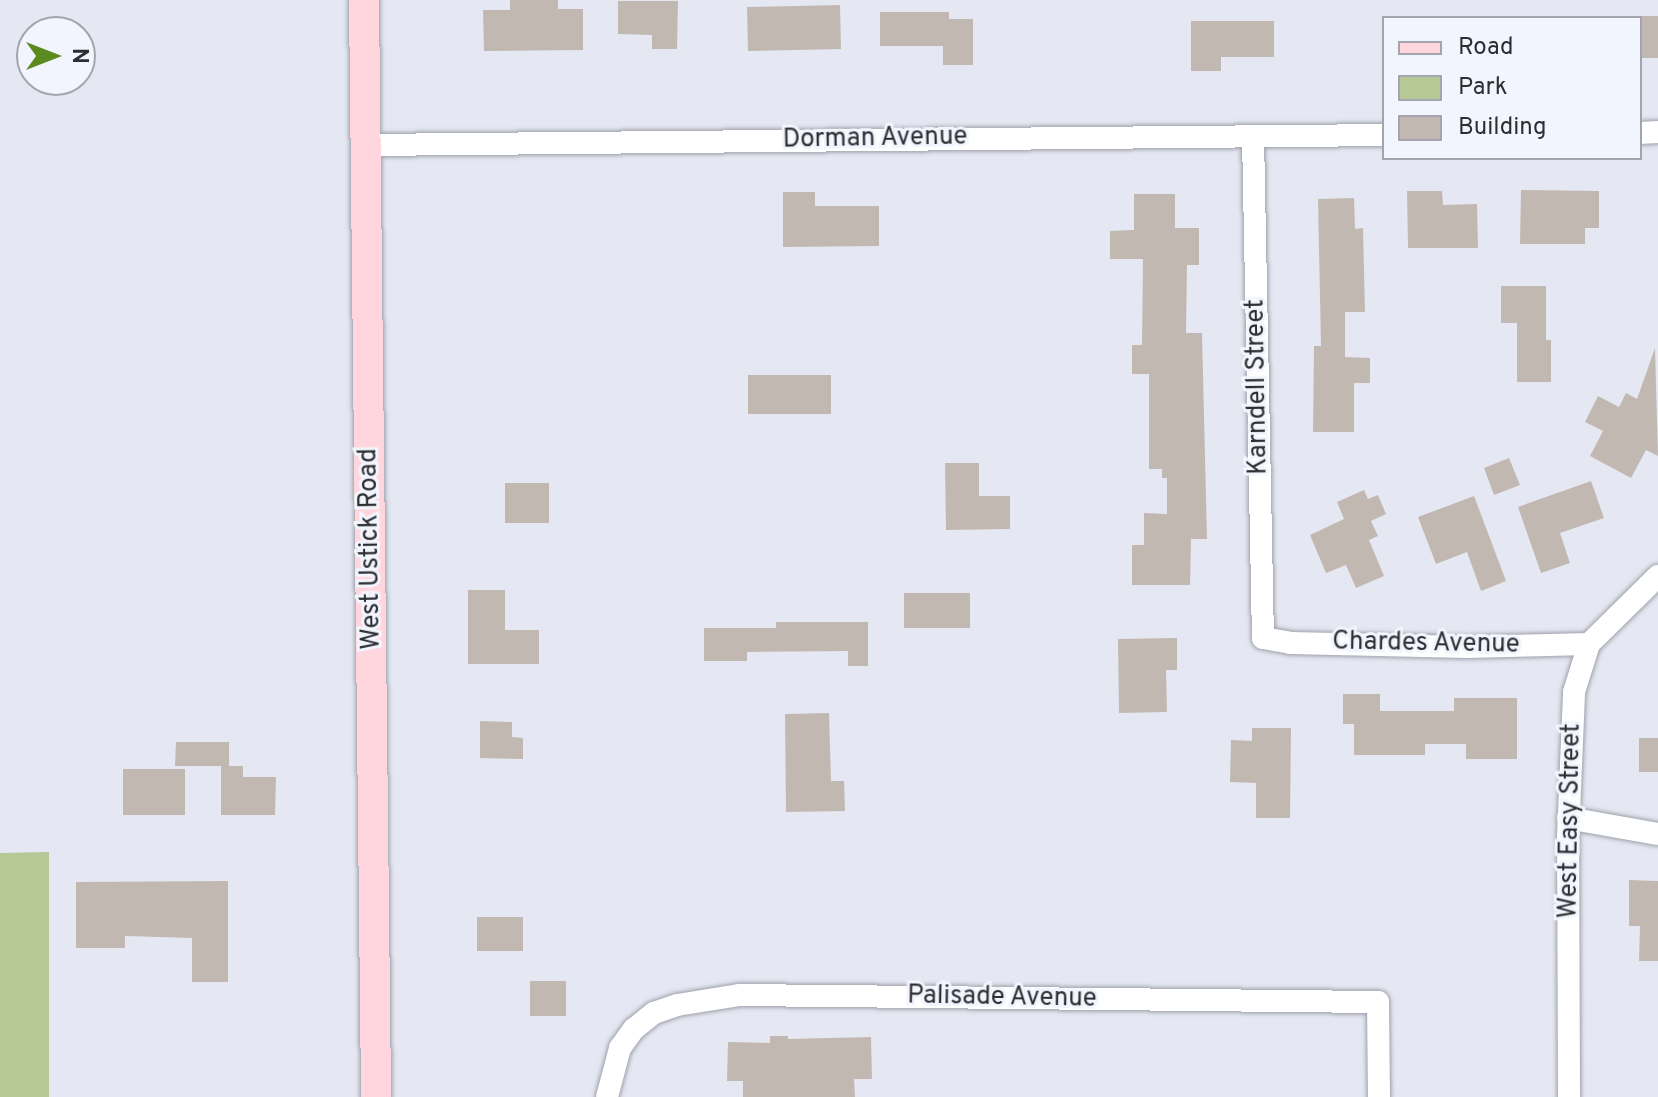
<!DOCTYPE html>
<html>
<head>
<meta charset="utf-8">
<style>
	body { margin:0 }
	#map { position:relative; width:1658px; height:1097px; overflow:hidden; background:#e5e8f2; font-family:Overpass,sans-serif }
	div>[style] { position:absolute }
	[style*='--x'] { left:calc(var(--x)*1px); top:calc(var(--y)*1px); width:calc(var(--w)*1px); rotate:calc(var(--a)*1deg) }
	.green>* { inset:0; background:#b5c896 }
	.building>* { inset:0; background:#c2b8b2 }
	.roads { filter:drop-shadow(0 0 2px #9fa1ab) drop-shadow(0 0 2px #9fa1ab) }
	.street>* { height:22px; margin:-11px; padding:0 11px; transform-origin:11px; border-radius:11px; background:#fff }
	.secondary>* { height:30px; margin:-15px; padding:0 15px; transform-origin:15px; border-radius:15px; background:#ffd6dd }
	span { translate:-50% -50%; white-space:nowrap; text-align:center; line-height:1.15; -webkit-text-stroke:6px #f3f5fe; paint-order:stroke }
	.street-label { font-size:26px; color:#2d2e32 }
	.legend { position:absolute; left:1382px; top:16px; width:260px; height:144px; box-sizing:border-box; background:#f3f5fe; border:2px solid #a4a5ac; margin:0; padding:10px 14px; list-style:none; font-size:24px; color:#2d2e32 }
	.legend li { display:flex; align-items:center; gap:16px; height:40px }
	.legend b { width:40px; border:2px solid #a4a5ac }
	.north { position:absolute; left:16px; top:16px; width:80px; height:80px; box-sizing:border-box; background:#f3f5fe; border:2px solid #a4a5ac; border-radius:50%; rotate:90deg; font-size:22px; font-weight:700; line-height:32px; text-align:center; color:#2d2e32 }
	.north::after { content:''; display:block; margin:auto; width:28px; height:36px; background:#5b8a1e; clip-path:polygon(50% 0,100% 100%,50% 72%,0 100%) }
</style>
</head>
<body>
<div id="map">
	<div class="green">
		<i style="clip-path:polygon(49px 852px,49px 1097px,0 1097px,0 853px)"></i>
	</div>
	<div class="building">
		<i style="clip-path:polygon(510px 0,558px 0,558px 9px,583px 9px,583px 50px,484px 51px,483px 10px,510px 10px)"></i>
		<i style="clip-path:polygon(618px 1px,678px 1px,677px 49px,652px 49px,652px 35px,618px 34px)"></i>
		<i style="clip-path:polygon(840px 5px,841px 49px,748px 51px,747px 7px)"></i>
		<i style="clip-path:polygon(880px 12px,949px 12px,949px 19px,973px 19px,973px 65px,943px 65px,943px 46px,880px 46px)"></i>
		<i style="clip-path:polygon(1640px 16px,1658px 16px,1658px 58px,1640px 58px)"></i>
		<i style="clip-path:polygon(1191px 21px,1274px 21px,1274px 57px,1221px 57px,1221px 71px,1191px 71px)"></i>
		<i style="clip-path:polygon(1521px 190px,1599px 191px,1599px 228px,1585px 228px,1585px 244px,1520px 244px)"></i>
		<i style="clip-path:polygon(1407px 191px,1442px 191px,1443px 205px,1477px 204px,1478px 248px,1408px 248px)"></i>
		<i style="clip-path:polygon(783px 192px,815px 192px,815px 206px,879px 206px,879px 246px,783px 247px)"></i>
		<i style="clip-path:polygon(1134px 194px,1175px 194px,1175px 228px,1199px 228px,1199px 265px,1187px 265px,1186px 333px,1202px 333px,1207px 539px,1191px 539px,1190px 585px,1132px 585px,1132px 545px,1144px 545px,1144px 513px,1167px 514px,1167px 478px,1162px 478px,1162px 469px,1149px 469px,1149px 374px,1132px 374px,1132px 345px,1142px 345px,1143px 259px,1110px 259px,1110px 231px,1134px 230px)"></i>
		<i style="clip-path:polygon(1354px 198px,1355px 229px,1363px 228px,1365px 312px,1345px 312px,1345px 357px,1370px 358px,1370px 383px,1354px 383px,1354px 432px,1313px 432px,1314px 346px,1321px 346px,1318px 199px)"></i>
		<i style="clip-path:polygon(1501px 286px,1546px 286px,1546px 340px,1551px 340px,1551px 382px,1517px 382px,1517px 323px,1501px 323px)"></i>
		<i style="clip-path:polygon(1655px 348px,1658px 456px,1646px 450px,1631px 478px,1590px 456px,1603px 431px,1585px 422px,1598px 396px,1619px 407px,1626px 393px,1637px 399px)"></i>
		<i style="clip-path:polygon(748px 375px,831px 375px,831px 414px,748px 414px)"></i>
		<i style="clip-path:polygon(1509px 458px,1520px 485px,1494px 495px,1484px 468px)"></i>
		<i style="clip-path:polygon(945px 463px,979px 463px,979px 496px,1010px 496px,1010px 529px,946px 530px)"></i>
		<i style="clip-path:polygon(1591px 481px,1604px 518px,1560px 533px,1570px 563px,1541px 573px,1518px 507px)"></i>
		<i style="clip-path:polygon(505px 483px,549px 483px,549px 523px,505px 523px)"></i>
		<i style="clip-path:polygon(1364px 490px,1368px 499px,1378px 495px,1386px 514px,1371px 521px,1378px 536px,1369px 540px,1384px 576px,1356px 588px,1346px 565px,1326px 573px,1310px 535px,1344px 519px,1337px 502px)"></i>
		<i style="clip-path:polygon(1474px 496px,1506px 581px,1481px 591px,1467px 552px,1436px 564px,1418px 517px)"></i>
		<i style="clip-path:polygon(468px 590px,505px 590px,505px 630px,539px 630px,539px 664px,468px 664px)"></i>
		<i style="clip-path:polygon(904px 593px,970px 593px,970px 628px,904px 628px)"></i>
		<i style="clip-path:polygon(776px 622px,868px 622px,868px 666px,848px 666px,848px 651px,747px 652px,747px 661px,704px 661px,704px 628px,776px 628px)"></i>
		<i style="clip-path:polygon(1177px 638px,1177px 670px,1166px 670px,1167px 712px,1119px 713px,1118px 639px)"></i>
		<i style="clip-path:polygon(1343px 694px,1380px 694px,1380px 711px,1454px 711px,1454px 698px,1517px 698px,1517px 759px,1466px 759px,1466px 744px,1425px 744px,1425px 755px,1354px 755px,1354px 724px,1343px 724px)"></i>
		<i style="clip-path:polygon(829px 713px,831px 781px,844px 781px,845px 811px,786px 812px,785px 714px)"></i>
		<i style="clip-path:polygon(480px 721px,512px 722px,512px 737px,523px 738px,523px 759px,480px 758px)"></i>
		<i style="clip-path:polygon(1252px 728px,1291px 728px,1290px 818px,1256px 818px,1256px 783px,1230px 782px,1231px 740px,1252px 741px)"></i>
		<i style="clip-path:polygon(1639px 738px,1658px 738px,1658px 772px,1639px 772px)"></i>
		<i style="clip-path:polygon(176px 742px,229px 742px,229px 766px,175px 766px)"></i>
		<i style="clip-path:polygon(221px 766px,243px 766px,243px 777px,276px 777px,275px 815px,221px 815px)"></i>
		<i style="clip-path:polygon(123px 769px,185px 769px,185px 815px,123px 815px)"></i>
		<i style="clip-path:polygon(1629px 880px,1658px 881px,1658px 961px,1639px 961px,1640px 926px,1629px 926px)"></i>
		<i style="clip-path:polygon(228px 881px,228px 982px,192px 982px,192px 938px,125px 936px,125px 948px,76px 948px,76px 882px)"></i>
		<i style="clip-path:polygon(477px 917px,523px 917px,523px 951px,477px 951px)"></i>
		<i style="clip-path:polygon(530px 981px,566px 981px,566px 1016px,530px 1016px)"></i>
		<i style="clip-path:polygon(770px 1036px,788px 1036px,788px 1039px,871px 1037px,872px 1079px,854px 1079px,855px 1097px,743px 1097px,743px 1081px,727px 1081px,728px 1042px,770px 1043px)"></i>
	</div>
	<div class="roads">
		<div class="street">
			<i style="--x:1640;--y:133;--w:18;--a:-3"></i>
			<i style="--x:1253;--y:136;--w:502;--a:88.86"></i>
			<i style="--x:1263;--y:638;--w:27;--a:10"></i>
			<i style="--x:1290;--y:643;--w:177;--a:1.3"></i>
			<i style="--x:1467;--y:647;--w:122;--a:-1.4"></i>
			<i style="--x:366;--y:145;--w:1018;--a:-0.56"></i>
			<i style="--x:1568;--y:818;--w:91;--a:10.1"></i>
			<i style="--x:607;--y:1097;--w:51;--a:-75.1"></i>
			<i style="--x:620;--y:1048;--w:24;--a:-54"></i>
			<i style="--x:634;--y:1029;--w:26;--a:-39"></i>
			<i style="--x:654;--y:1013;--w:24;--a:-19"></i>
			<i style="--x:677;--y:1005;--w:64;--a:-9"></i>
			<i style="--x:740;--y:995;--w:638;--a:0.63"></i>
			<i style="--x:1378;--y:1002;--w:95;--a:89.4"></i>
			<i style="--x:1569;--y:1097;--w:260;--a:-90.2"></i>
			<i style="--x:1568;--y:837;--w:145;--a:-87.6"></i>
			<i style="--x:1574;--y:692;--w:50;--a:-72.6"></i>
			<i style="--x:1589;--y:644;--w:97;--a:-44.6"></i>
		</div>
		<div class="secondary">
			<i style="--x:364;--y:0;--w:1097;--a:89.37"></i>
		</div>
	</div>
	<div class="street-label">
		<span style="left:875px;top:139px;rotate:-1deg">Dorman Avenue</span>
		<span style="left:1258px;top:387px;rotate:-91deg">Karndell Street</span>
		<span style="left:371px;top:549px;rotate:-91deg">West Ustick Road</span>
		<span style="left:1426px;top:644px;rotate:1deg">Chardes Avenue</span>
		<span style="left:1571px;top:821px;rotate:-89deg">West Easy Street</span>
		<span style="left:1002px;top:998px;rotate:1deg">Palisade Avenue</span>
	</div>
	<ul class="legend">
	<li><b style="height:10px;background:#ffd6dd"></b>Road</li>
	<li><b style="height:22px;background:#b5c896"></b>Park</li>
	<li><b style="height:22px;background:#c2b8b2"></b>Building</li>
	</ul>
	<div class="north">N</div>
</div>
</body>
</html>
